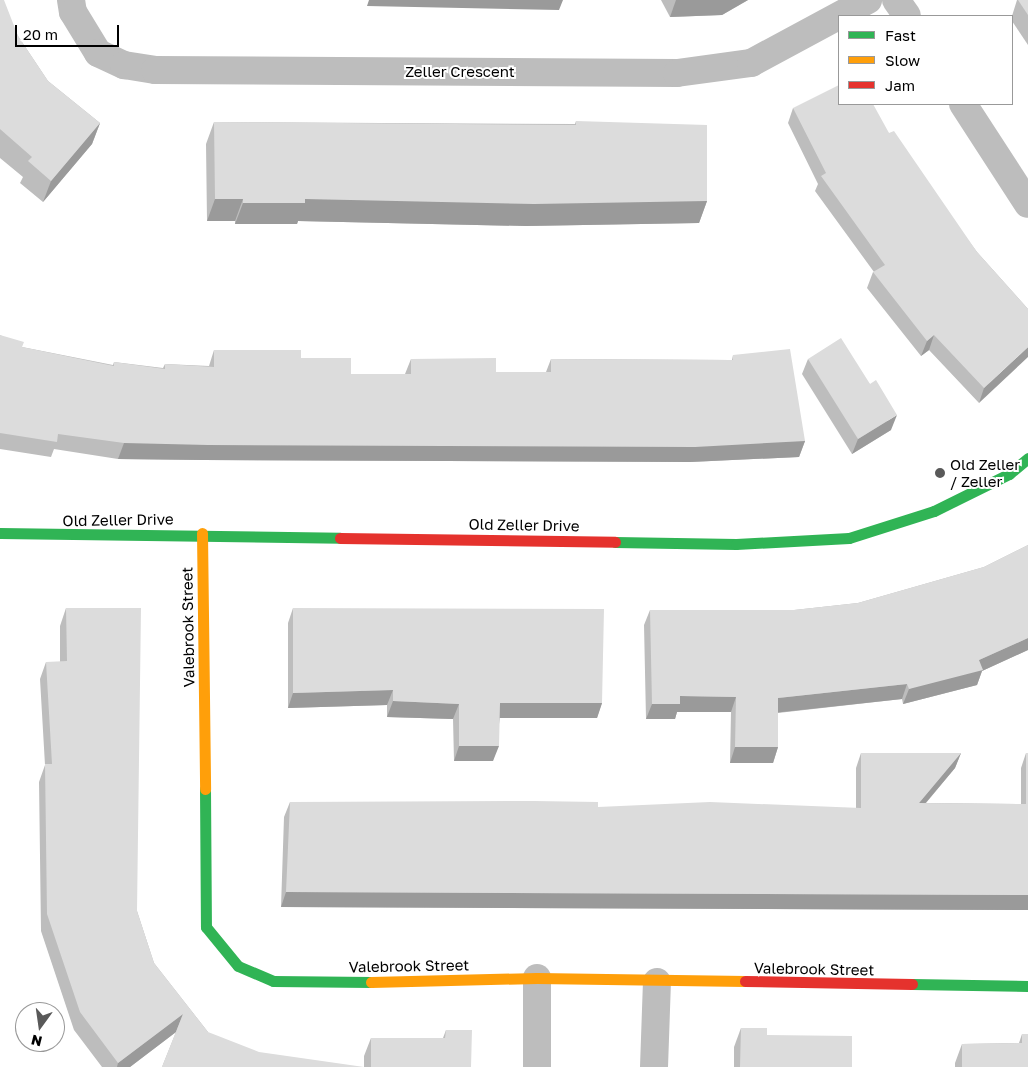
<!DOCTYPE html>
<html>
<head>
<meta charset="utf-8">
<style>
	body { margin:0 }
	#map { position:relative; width:1028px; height:1067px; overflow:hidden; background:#fff; font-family:"Golos Text",sans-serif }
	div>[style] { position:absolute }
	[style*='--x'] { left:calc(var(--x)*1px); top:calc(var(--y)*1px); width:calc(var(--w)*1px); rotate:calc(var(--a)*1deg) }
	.street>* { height:28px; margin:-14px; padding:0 14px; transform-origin:14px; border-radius:14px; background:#bdbdbd }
	.fast>* { height:11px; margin:-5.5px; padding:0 5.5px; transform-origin:5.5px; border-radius:5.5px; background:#30b455 }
	.slow>* { height:11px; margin:-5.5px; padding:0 5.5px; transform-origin:5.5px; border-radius:5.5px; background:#ff9f0a }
	.jam>* { height:11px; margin:-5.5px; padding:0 5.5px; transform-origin:5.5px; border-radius:5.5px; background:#e5322d }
	.wall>* { inset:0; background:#bdbdbd }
	.shaded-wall>* { inset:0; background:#9a9a9a }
	.building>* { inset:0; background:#dcdcdc }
	.dots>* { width:14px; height:14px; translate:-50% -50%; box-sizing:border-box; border:2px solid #fff; border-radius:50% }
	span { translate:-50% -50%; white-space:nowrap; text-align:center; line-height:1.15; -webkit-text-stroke:4px #fff; paint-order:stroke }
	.street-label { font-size:15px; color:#000 }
	.poi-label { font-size:15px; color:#000 }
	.left { translate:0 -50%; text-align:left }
	.legend { position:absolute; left:838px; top:15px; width:175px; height:90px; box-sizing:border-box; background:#fff; border:1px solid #999; margin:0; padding:6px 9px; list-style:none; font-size:15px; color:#000 }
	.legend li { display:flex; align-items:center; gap:10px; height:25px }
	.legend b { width:25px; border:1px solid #999 }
	.north { position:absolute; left:15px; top:1002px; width:50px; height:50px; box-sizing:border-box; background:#fff; border:1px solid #999; border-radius:50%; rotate:194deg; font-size:14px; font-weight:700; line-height:20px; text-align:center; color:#000 }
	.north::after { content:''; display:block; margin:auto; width:18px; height:22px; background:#595959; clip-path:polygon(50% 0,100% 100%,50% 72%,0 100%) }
	.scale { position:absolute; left:15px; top:25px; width:104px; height:22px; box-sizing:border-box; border:2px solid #000; border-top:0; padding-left:6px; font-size:15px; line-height:18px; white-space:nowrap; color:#000; -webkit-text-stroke:4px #fff; paint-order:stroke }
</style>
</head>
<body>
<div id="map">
	<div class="street">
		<i style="--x:71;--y:0;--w:12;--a:81"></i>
		<i style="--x:73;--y:12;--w:48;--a:58.6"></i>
		<i style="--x:98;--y:53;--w:29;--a:25"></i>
		<i style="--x:124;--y:65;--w:31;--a:9"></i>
		<i style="--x:155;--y:70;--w:522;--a:0.33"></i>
		<i style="--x:677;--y:73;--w:75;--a:-7.7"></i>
		<i style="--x:751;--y:63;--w:133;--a:-28.3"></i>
		<i style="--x:896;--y:0;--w:19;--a:55"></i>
		<i style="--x:963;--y:104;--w:119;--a:57"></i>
		<i style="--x:537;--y:978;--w:89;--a:90"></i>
		<i style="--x:654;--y:1067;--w:85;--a:-88"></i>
	</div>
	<div class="fast">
		<i style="--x:0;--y:533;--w:340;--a:0.8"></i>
		<i style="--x:615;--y:542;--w:121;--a:0.9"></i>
		<i style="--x:736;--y:544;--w:113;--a:-3"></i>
		<i style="--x:849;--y:538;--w:89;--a:-17.6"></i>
		<i style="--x:934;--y:511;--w:84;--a:-26.3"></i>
		<i style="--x:1009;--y:474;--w:25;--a:-40"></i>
		<i style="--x:205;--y:789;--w:138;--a:89.6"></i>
		<i style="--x:206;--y:927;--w:50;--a:50.6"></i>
		<i style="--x:238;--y:966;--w:38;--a:23"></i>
		<i style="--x:273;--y:981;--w:98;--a:0.6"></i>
		<i style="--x:912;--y:984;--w:116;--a:1"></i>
	</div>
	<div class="slow">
		<i style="--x:202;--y:533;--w:256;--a:89.3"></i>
		<i style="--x:371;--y:982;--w:166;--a:-1.4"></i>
		<i style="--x:537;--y:978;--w:208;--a:0.8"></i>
	</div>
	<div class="jam">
		<i style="--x:340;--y:538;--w:275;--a:0.8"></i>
		<i style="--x:745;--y:981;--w:167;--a:1"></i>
	</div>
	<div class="wall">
		<i style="clip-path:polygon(0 0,18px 36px,48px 81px,100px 123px,92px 144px,43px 202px,20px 183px,23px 177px,0 158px)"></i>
		<i style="clip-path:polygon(661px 0,748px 0,722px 15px,670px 17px)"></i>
		<i style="clip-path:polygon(1017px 0,1028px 0,1028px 45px,1012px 21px,1012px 16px)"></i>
		<i style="clip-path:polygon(793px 108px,889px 133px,977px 252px,1028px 309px,979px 403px,929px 350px,921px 356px,867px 288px,873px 272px,874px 272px,815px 191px,818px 184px,788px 123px)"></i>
		<i style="clip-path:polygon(576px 121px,707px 201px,699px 223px,526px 226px,298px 221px,297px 224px,235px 224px,235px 221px,207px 221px,206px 144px,214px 122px,575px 124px)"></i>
		<i style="clip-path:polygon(0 335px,22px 347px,113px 365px,114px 362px,163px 368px,165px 364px,209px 366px,214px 350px,301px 358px,351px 374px,405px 374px,411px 359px,496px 372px,546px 372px,551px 359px,732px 360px,733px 355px,805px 441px,799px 457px,690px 462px,203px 460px,118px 459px,54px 449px,51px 457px,0 449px)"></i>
		<i style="clip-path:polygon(808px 359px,870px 384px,891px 430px,852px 454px,802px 374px)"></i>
		<i style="clip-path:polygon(1028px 545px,1028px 650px,982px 671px,977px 685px,903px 704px,902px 699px,778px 713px,778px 747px,773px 763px,730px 763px,731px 712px,677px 712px,675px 719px,646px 719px,644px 625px,650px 610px,794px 610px,858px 603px,984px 567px)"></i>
		<i style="clip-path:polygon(66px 608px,137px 911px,154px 963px,208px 1032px,162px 1067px,176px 1032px,130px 1067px,102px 1067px,74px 1030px,41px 931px,39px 782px,45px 765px,40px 679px,46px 662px,60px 662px,60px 626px)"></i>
		<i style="clip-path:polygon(293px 608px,602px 703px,597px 718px,500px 718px,493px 761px,454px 761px,453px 719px,387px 717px,387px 705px,288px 708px,288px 623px)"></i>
		<i style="clip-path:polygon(861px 753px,961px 753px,955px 768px,926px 803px,1021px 804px,1021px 768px,1026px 753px,1028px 910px,281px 907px,284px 817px,290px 802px,598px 807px,856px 808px,856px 768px)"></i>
		<i style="clip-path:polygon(741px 1028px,767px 1035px,852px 1067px,734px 1067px,734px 1047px)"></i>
		<i style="clip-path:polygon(446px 1030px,471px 1067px,364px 1067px,364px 1056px,371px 1038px,443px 1038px)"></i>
		<i style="clip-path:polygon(1022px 1034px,1028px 1067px,955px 1067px,955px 1063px,962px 1044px,1019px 1043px)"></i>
	</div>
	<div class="shaded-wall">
		<i style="clip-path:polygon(369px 0,563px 0,559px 10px,367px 6px)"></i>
		<i style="clip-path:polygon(676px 0,748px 0,722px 15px,670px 17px)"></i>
		<i style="clip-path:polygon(100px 123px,92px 144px,43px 202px,51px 181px)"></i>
		<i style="clip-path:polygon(215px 199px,243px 199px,235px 221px,207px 221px)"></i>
		<i style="clip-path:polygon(305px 199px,707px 201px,699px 223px,526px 226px,298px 221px,297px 224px,235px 224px,243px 203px)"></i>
		<i style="clip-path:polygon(934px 335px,929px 350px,921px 356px,927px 341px)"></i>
		<i style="clip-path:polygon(1028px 347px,1028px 357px,979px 403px,984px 388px)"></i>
		<i style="clip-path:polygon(897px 415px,891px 430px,852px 454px,858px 439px)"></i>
		<i style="clip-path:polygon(805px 441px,799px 457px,690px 462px,203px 460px,118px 459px,124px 443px)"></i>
		<i style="clip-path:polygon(1028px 638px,1028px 650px,982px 671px,977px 685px,903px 704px,909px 689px,979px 660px)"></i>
		<i style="clip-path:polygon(907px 684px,902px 699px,773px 713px,778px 698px)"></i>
		<i style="clip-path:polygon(393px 690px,387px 705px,288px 708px,293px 693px)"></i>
		<i style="clip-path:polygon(680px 696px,736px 697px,731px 712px,677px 712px,675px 719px,646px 719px,652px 704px)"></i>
		<i style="clip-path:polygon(393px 701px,459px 704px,453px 719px,387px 717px)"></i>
		<i style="clip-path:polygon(500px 703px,602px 703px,597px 718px,494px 718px)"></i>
		<i style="clip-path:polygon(459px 746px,499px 746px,493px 761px,454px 761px)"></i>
		<i style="clip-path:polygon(735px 747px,778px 747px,773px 763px,730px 763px)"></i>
		<i style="clip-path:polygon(961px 753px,955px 768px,913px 818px,919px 803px)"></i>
		<i style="clip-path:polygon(286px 892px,1028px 895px,1028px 910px,281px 907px)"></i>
		<i style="clip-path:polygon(183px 1014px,176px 1032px,130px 1067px,117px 1067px,118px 1063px)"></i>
	</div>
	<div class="building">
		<i style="clip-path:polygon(0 0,4px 0,18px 36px,48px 81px,100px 123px,51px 181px,28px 161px,32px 157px,0 129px)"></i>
		<i style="clip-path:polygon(1018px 0,1028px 0,1028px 15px)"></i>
		<i style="clip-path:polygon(839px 85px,839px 104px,873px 104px,889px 133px,894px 131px,977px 252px,1028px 309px,1028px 347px,984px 388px,934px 335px,927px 341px,873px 272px,885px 265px,821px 176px,826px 173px,793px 108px)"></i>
		<i style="clip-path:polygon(576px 121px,707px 125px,707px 201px,534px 204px,305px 199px,305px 203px,243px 203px,243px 199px,215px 199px,214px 122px,576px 125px)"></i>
		<i style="clip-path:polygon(0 335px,24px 342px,22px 347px,114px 366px,114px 362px,165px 369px,165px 364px,214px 367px,214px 350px,301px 350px,301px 358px,351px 358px,351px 374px,411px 374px,411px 359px,496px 358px,496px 372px,551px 372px,551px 359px,733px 360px,733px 355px,790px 349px,805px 441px,695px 447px,208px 445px,124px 443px,58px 434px,57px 442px,0 433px)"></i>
		<i style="clip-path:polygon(841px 338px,870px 384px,876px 380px,897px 415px,858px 439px,808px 359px)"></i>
		<i style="clip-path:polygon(1028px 545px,1028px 638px,979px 660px,983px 670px,909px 689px,907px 684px,778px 698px,778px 747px,735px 747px,736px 697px,680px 696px,680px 704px,652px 704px,650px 610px,794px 610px,858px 603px,984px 567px)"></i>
		<i style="clip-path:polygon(66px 608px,141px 608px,137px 911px,154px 963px,208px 1032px,259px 1052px,364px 1067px,162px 1067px,183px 1014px,118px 1063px,80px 1012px,47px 914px,45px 764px,52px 764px,46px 662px,67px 661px)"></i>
		<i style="clip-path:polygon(293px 608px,604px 609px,602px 703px,500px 703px,499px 746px,459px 746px,459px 704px,393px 701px,393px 690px,293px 693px)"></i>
		<i style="clip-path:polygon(861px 753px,961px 753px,919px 803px,1026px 804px,1026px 753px,1028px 753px,1028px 895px,286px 892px,290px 802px,534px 801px,598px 802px,598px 807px,710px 802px,861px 808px)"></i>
		<i style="clip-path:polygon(741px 1028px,767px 1028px,767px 1035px,852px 1036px,852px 1067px,740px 1067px)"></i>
		<i style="clip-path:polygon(446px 1030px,472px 1030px,471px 1067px,371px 1067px,371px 1038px,445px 1038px)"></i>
		<i style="clip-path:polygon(1022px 1034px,1028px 1034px,1028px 1067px,962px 1067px,962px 1044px,1022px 1043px)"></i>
	</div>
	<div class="dots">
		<i style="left:940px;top:473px;background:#595959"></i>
	</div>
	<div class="street-label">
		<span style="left:460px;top:72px">Zeller Crescent</span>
		<span style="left:118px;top:520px;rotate:-1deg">Old Zeller Drive</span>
		<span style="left:524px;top:525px;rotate:1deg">Old Zeller Drive</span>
		<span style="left:188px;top:627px;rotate:-91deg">Valebrook Street</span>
		<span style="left:409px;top:966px;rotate:-1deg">Valebrook Street</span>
		<span style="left:814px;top:969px;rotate:1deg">Valebrook Street</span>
	</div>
	<div class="poi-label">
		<span class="left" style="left:950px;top:473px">Old Zeller<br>/ Zeller</span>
	</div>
	<ul class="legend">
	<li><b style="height:6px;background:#30b455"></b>Fast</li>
	<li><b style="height:6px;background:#ff9f0a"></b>Slow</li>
	<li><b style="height:6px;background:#e5322d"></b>Jam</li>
	</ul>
	<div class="north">N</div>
	<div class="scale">20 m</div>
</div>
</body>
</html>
